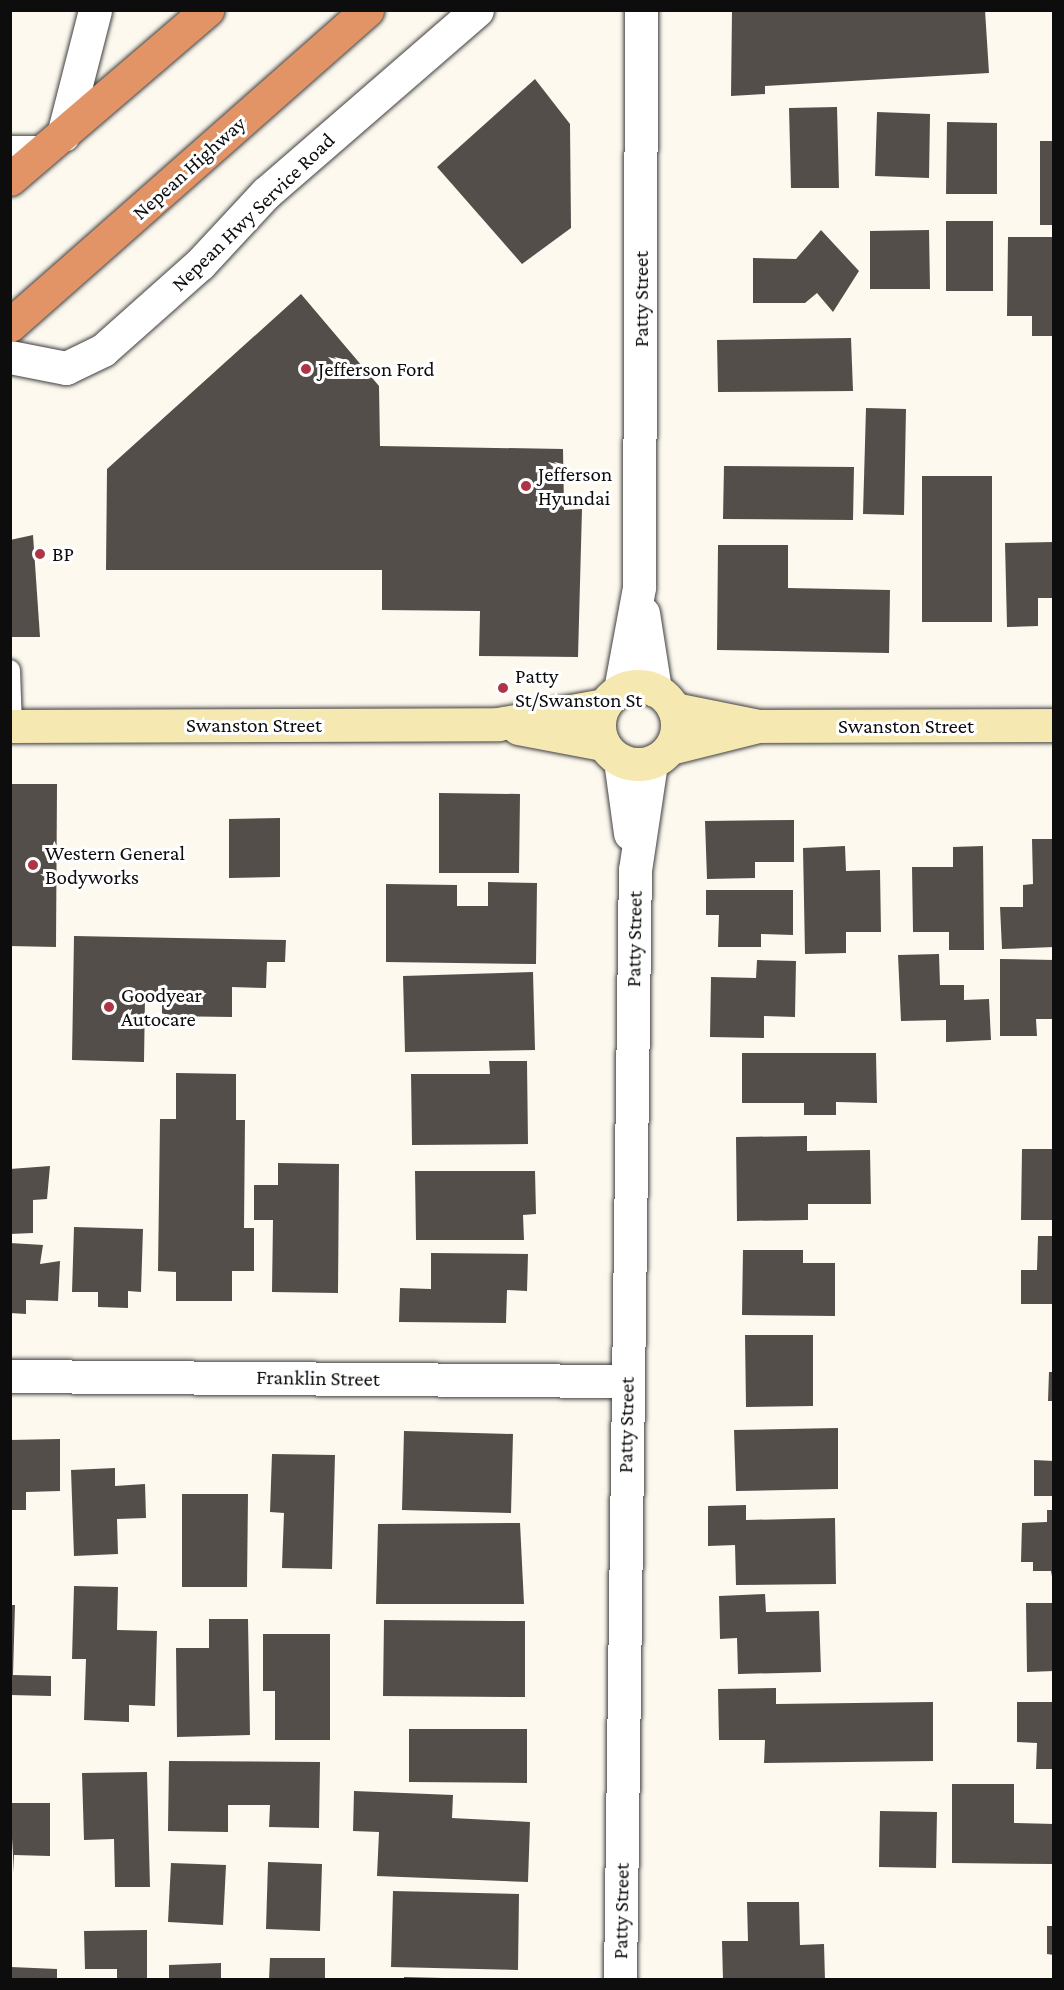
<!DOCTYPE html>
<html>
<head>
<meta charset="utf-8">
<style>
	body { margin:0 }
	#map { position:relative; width:1064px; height:1990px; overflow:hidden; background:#fdf9ef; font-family:"Crimson Pro",serif }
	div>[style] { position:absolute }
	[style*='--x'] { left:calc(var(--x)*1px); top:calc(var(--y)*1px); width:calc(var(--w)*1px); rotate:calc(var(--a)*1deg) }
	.building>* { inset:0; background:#544e4b }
	.roads { filter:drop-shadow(0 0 2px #404040) drop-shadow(0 0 2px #404040) }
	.lane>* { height:20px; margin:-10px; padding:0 10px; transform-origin:10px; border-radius:10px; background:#fff }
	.street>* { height:33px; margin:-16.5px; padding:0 16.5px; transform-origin:16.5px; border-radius:16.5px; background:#fff }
	.secondary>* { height:33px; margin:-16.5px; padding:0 16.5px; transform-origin:16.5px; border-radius:16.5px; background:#f6e8b1 }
	.secondary>.ring { margin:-16.5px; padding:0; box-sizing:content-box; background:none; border:33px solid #f6e8b1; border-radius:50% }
	.highway>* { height:33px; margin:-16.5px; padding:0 16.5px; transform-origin:16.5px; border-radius:16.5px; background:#e39467 }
	.dots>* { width:16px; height:16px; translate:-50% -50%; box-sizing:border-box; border:3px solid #fff; border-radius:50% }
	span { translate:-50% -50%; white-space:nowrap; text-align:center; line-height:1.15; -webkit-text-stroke:6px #fff; paint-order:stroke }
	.street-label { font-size:21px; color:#0d0d0d }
	.poi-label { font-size:21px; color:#0d0d0d }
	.left { translate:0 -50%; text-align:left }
	.frame { position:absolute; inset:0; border:12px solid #0d0d0d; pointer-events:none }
</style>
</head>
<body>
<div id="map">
	<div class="building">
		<i style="clip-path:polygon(732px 10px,985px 10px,989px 73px,765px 86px,765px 94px,731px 96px)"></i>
		<i style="clip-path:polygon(535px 79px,570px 124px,571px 228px,522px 264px,437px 167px)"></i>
		<i style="clip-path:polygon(837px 107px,839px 188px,791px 188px,789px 108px)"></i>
		<i style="clip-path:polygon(877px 112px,930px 114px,929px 178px,875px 176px)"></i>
		<i style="clip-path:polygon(947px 122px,997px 123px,997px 194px,946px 194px)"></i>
		<i style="clip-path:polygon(1040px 141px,1054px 141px,1054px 225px,1040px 225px)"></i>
		<i style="clip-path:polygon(946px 221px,993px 221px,993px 291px,946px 291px)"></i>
		<i style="clip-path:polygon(821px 230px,859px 271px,833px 312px,817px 293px,805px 303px,753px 303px,753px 258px,796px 259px)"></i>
		<i style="clip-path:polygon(929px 230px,930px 289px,870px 289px,870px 231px)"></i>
		<i style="clip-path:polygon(1008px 237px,1054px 237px,1054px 336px,1032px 336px,1032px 316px,1007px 316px)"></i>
		<i style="clip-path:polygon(301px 294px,379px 386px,380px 446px,563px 449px,564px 510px,582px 509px,578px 657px,479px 656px,480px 611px,382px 610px,382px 570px,106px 570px,107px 469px)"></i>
		<i style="clip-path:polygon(851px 338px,853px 391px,718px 392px,717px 340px)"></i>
		<i style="clip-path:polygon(866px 408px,906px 409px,904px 515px,863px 514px)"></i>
		<i style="clip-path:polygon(724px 466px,854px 467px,853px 520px,723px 519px)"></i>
		<i style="clip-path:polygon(922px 476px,992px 476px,992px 622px,922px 622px)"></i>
		<i style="clip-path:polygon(33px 535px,40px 637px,10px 637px,10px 540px)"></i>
		<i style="clip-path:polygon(1054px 542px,1054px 598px,1038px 598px,1038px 626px,1007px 627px,1005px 543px)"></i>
		<i style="clip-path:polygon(718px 545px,788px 545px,788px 588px,890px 590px,889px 653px,717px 650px)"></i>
		<i style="clip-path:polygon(10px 784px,57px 784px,56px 947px,10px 946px)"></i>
		<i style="clip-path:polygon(439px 793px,520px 794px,519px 873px,439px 873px)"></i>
		<i style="clip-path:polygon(280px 818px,280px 877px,229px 878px,229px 819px)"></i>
		<i style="clip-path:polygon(794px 820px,794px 862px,755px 862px,755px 878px,707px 879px,705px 821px)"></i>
		<i style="clip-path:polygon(1032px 839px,1054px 839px,1054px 947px,1002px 949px,1000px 907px,1023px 907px,1023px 885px,1033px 884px)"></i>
		<i style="clip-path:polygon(845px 846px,846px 871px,880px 870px,881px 932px,846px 932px,846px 953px,805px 954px,803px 848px)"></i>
		<i style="clip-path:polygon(983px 846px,984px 950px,949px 950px,949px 932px,913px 932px,912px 867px,953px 867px,953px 847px)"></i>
		<i style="clip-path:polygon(488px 882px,537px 883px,536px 964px,386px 962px,386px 884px,457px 885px,457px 906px,488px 906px)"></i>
		<i style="clip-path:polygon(706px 890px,793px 890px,793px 935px,761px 934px,761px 947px,718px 947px,719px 915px,706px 915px)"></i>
		<i style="clip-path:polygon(74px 936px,286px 940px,285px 962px,267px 962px,266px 988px,232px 987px,232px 1017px,162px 1016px,162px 997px,145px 997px,144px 1062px,72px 1060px)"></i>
		<i style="clip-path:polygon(939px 954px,940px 985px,964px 985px,964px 1000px,989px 999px,991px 1040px,946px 1042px,946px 1020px,901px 1021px,898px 955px)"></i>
		<i style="clip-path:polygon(1000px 959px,1054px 960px,1054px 1019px,1036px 1019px,1037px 1036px,1000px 1036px)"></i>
		<i style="clip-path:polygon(757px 960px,796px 961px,795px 1017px,764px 1016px,764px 1038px,710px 1037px,711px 977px,756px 978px)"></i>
		<i style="clip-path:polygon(533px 972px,535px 1050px,405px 1052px,403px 976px)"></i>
		<i style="clip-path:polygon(742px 1053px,876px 1053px,877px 1103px,836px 1102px,836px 1115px,804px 1115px,804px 1103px,742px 1103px)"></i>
		<i style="clip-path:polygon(489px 1061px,527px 1061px,528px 1144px,412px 1145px,411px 1074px,490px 1074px)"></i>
		<i style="clip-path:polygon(176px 1073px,236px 1074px,236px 1120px,245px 1120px,244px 1228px,254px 1228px,254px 1271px,232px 1271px,232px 1301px,176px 1301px,176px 1272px,158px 1271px,160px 1119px,176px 1119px)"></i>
		<i style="clip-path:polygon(807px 1136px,807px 1151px,870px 1150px,871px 1204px,808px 1204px,808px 1220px,737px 1221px,736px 1137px)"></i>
		<i style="clip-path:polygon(1022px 1149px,1054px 1149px,1054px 1220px,1021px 1220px)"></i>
		<i style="clip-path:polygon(278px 1163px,339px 1164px,338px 1293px,272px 1292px,273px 1220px,254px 1220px,254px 1185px,278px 1185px)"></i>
		<i style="clip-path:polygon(50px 1166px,47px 1199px,33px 1200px,33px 1233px,10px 1234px,10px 1169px)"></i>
		<i style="clip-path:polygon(415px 1171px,535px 1171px,536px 1214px,523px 1215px,524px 1240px,416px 1240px)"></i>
		<i style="clip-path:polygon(74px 1227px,143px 1229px,141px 1292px,128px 1291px,128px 1308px,98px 1307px,98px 1292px,72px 1292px)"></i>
		<i style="clip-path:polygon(1038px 1236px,1054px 1236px,1054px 1304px,1021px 1304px,1021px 1270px,1037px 1270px)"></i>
		<i style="clip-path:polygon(10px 1243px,43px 1245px,40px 1264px,60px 1261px,58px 1301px,26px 1300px,26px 1314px,10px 1313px)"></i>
		<i style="clip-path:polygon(743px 1250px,803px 1250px,803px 1263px,835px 1263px,835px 1316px,742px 1315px)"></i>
		<i style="clip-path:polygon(431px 1253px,528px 1254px,527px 1291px,507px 1290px,506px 1323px,399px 1322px,400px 1288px,431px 1289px)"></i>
		<i style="clip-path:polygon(745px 1335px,813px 1335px,813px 1406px,746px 1407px)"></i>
		<i style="clip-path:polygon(1049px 1372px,1054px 1372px,1054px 1401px,1048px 1401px)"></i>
		<i style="clip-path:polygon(838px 1428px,838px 1489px,736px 1491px,734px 1430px)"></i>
		<i style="clip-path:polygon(404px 1431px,513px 1434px,511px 1513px,402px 1510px)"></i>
		<i style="clip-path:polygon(60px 1439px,60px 1491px,26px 1492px,26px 1510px,10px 1510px,10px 1440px)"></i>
		<i style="clip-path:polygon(272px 1454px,335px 1455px,332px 1569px,282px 1568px,284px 1513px,270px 1512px)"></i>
		<i style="clip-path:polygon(1034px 1460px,1054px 1461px,1054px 1496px,1034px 1496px)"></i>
		<i style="clip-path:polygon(115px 1468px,115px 1486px,145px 1484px,146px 1518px,117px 1519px,118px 1554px,74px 1556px,71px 1470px)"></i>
		<i style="clip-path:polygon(182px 1494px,248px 1494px,247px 1587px,182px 1587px)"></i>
		<i style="clip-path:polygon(746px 1505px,746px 1520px,835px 1518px,836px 1584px,736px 1585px,735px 1545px,708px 1546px,708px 1506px)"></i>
		<i style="clip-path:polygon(1047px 1510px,1054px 1510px,1054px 1587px,1051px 1571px,1033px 1571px,1033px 1562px,1021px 1562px,1022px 1523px,1047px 1522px)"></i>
		<i style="clip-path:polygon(520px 1523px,524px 1604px,376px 1604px,378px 1524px)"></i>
		<i style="clip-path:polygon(74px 1586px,118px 1587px,117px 1630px,157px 1631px,155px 1706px,129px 1705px,129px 1722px,84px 1720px,86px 1659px,72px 1659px)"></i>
		<i style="clip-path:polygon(765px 1594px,766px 1612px,819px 1611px,821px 1672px,738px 1674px,737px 1638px,720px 1639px,719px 1596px)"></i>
		<i style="clip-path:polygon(1026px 1603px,1054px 1603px,1054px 1671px,1027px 1672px)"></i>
		<i style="clip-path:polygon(10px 1605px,15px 1605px,13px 1675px,51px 1676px,51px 1696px,10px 1695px)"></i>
		<i style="clip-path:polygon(209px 1619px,248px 1619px,250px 1735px,177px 1737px,176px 1648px,209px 1648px)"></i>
		<i style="clip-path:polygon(384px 1620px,525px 1621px,525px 1697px,383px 1696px)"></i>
		<i style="clip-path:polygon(263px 1634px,330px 1634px,330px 1740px,275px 1740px,275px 1691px,263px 1691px)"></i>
		<i style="clip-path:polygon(776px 1688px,776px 1704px,933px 1702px,933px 1761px,764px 1763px,765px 1740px,719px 1740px,718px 1689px)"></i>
		<i style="clip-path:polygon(1017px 1702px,1054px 1702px,1054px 1769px,1036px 1769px,1037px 1743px,1017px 1742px)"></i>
		<i style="clip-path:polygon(409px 1729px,527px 1729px,527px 1783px,409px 1782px)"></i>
		<i style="clip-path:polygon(169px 1761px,320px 1762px,319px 1828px,269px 1827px,270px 1805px,228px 1805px,228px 1832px,168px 1831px)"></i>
		<i style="clip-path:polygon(147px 1772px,150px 1887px,115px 1887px,114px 1839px,84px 1840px,82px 1773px)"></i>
		<i style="clip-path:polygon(952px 1784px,1014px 1784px,1014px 1823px,1054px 1824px,1054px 1864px,952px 1863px)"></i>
		<i style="clip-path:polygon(354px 1791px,453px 1795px,452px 1818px,530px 1822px,528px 1882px,377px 1876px,379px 1832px,353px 1831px)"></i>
		<i style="clip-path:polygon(10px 1803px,50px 1803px,50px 1856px,14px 1855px,14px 1873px)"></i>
		<i style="clip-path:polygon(880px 1811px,937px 1812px,936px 1868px,879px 1867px)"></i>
		<i style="clip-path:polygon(268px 1862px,322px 1864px,320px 1931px,266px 1929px)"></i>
		<i style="clip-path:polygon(171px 1863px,226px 1865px,223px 1925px,168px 1922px)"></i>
		<i style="clip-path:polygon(393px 1891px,519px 1894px,518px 1970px,391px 1967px)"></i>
		<i style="clip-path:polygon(747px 1902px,799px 1902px,800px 1945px,824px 1944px,825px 1980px,723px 1980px,722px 1941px,748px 1941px)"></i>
		<i style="clip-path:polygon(1047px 1926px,1054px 1926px,1054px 1955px,1047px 1954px)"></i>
		<i style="clip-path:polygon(147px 1930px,147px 1980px,117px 1980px,117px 1969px,85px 1969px,84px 1931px)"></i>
		<i style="clip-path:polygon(270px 1958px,325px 1958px,325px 1980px,269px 1980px)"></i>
		<i style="clip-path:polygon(221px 1963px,221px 1980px,169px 1980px,169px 1965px)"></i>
		<i style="clip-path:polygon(11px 1967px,57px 1969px,57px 1980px,10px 1980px)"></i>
		<i style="clip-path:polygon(404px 1977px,443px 1978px,443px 1980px,404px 1980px)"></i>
	</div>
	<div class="roads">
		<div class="lane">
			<i style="--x:10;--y:146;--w:39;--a:0"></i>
			<i style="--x:10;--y:670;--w:56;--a:88"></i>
		</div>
		<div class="street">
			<i style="--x:63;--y:135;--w:129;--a:-75.6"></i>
			<i style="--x:10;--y:357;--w:57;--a:11.1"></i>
			<i style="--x:66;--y:368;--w:41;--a:-25.9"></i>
			<i style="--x:103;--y:350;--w:130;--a:-41.6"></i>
			<i style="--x:200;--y:264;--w:97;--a:-47.1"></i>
			<i style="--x:266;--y:193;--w:279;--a:-40.9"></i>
			<i style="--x:643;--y:613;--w:78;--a:81.1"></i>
			<i style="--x:620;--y:690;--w:105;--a:-79.5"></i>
			<i style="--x:639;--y:587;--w:577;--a:-89.8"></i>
			<i style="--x:620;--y:760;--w:74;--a:82.2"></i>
			<i style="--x:10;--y:1376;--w:616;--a:0.47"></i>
			<i style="--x:620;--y:1980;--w:1110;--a:-89.23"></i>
			<i style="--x:635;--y:870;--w:108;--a:-81.5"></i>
		</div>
		<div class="secondary">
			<i class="ring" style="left:599px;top:686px;width:45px;height:45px"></i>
			<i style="--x:674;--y:709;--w:81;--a:11.4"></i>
			<i style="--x:10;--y:726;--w:488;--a:-0.2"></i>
			<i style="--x:498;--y:724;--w:108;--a:-10.2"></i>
			<i style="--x:518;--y:728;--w:86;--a:10.7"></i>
			<i style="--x:670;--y:748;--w:91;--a:-14"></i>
			<i style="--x:758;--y:726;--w:296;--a:-0.2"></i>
		</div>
		<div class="highway">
			<i style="--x:10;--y:179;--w:260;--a:-40.6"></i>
			<i style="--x:10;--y:325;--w:476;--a:-41.4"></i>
		</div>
	</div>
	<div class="dots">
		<i style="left:306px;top:369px;background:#ad3546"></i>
		<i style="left:526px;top:486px;background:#ad3546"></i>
		<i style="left:40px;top:554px;background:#ad3546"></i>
		<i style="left:503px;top:688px;background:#ad3546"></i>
		<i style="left:33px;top:865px;background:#ad3546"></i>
		<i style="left:109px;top:1007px;background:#ad3546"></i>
	</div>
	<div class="street-label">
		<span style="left:189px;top:168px;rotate:-42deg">Nepean Highway</span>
		<span style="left:253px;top:212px;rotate:-44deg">Nepean Hwy Service Road</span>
		<span style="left:641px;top:299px;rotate:-90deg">Patty Street</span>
		<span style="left:254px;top:725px">Swanston Street</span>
		<span style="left:906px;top:726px">Swanston Street</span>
		<span style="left:634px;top:939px;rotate:-89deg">Patty Street</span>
		<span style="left:318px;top:1378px;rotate:1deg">Franklin Street</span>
		<span style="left:626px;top:1425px;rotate:-89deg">Patty Street</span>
		<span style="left:621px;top:1911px;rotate:-89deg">Patty Street</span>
	</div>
	<div class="poi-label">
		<span class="left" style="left:318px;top:369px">Jefferson Ford</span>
		<span class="left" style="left:538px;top:486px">Jefferson<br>Hyundai</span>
		<span class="left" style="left:52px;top:554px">BP</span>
		<span class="left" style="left:515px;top:688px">Patty<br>St/Swanston St</span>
		<span class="left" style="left:45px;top:865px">Western General<br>Bodyworks</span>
		<span class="left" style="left:121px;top:1007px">Goodyear<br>Autocare</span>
	</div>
	<div class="frame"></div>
</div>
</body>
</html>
